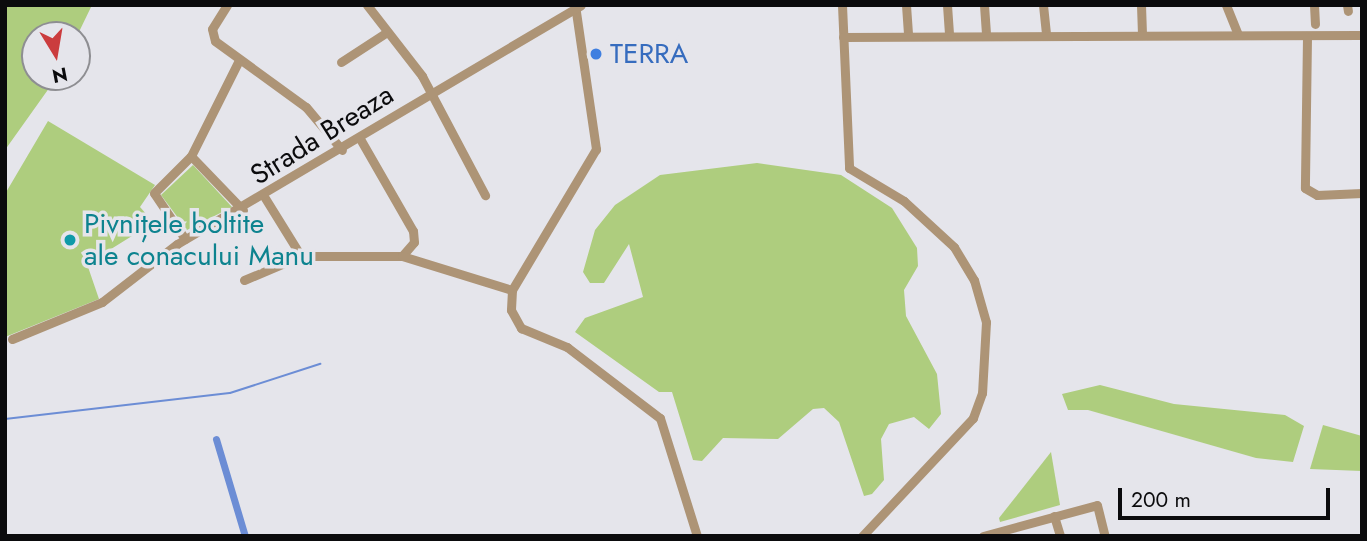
<!DOCTYPE html>
<html>
<head>
<meta charset="utf-8">
<style>
	body { margin:0 }
	#map { position:relative; width:1367px; height:541px; overflow:hidden; background:#e5e5eb; font-family:Jost,sans-serif }
	div>[style] { position:absolute }
	[style*='--x'] { left:calc(var(--x)*1px); top:calc(var(--y)*1px); width:calc(var(--w)*1px); rotate:calc(var(--a)*1deg) }
	.green>* { inset:0; background:#aecd7e }
	.stream>* { height:2px; margin:-1px; padding:0 1px; transform-origin:1px; border-radius:1px; background:#6c8dd5 }
	.canal>* { height:7px; margin:-3.5px; padding:0 3.5px; transform-origin:3.5px; border-radius:3.5px; background:#6c8dd5 }
	.minor>* { height:9px; margin:-4.5px; padding:0 4.5px; transform-origin:4.5px; border-radius:4.5px; background:#ad9476 }
	.dots>* { width:19px; height:19px; translate:-50% -50%; box-sizing:border-box; border:4px solid #e5e5eb; border-radius:50% }
	span { translate:-50% -50%; white-space:nowrap; text-align:center; line-height:1.15; -webkit-text-stroke:7px #e5e5eb; paint-order:stroke }
	.shop-label { font-size:28px; color:#366cbe }
	.left { translate:0 -50%; text-align:left }
	.street-label { font-size:28px; color:#0b0b0d }
	.culture-label { font-size:28px; color:#0d838f }
	.frame { position:absolute; inset:0; border:7px solid #0b0b0d; pointer-events:none }
	.north { position:absolute; left:21px; top:21px; width:70px; height:70px; box-sizing:border-box; background:#e5e5eb; border:2px solid #8e8e92; border-radius:50%; rotate:169deg; font-size:19px; font-weight:700; line-height:28px; text-align:center; color:#0b0b0d }
	.north::after { content:''; display:block; margin:auto; width:24px; height:32px; background:#cb3c3e; clip-path:polygon(50% 0,100% 100%,50% 72%,0 100%) }
	.scale { position:absolute; left:1118px; top:488px; width:212px; height:32px; box-sizing:border-box; border:4px solid #0b0b0d; border-top:0; padding-left:9px; font-size:21px; line-height:24px; white-space:nowrap; color:#0b0b0d; -webkit-text-stroke:5px #e5e5eb; paint-order:stroke }
</style>
</head>
<body>
<div id="map">
	<div class="green">
		<i style="clip-path:polygon(5px 5px,92px 5px,77px 36px,35px 35px,35px 77px,57px 77px,5px 150px)"></i>
		<i style="clip-path:polygon(48px 121px,155px 185px,140px 207px,147px 215px,140px 231px,87px 264px,99px 299px,5px 337px,5px 194px)"></i>
		<i style="clip-path:polygon(757px 163px,841px 175px,892px 208px,917px 248px,918px 266px,904px 290px,906px 316px,937px 374px,941px 414px,929px 429px,914px 417px,889px 424px,881px 439px,884px 480px,872px 494px,864px 496px,839px 422px,824px 408px,813px 409px,778px 439px,723px 438px,702px 461px,693px 460px,672px 392px,659px 392px,575px 332px,585px 318px,643px 297px,629px 244px,604px 283px,590px 283px,583px 272px,595px 230px,615px 205px,660px 175px)"></i>
		<i style="clip-path:polygon(193px 165px,232px 207px,187px 230px,161px 195px)"></i>
		<i style="clip-path:polygon(1100px 385px,1174px 404px,1285px 415px,1304px 426px,1293px 462px,1256px 458px,1088px 410px,1068px 410px,1062px 394px)"></i>
		<i style="clip-path:polygon(1323px 425px,1362px 436px,1362px 471px,1310px 469px)"></i>
		<i style="clip-path:polygon(1051px 452px,1060px 505px,1000px 522px,999px 518px)"></i>
	</div>
	<div class="stream">
		<i style="--x:5;--y:419;--w:226;--a:-6.6"></i>
		<i style="--x:230;--y:393;--w:95;--a:-17.9"></i>
	</div>
	<div class="canal">
		<i style="--x:216;--y:439;--w:101;--a:73.4"></i>
	</div>
	<div class="minor">
		<i style="--x:227;--y:5;--w:28;--a:122"></i>
		<i style="--x:212;--y:29;--w:12;--a:76"></i>
		<i style="--x:215;--y:41;--w:112;--a:36"></i>
		<i style="--x:306;--y:107;--w:56;--a:50.1"></i>
		<i style="--x:367;--y:5;--w:90;--a:52.2"></i>
		<i style="--x:422;--y:76;--w:135;--a:62.1"></i>
		<i style="--x:575;--y:5;--w:146;--a:81.7"></i>
		<i style="--x:596;--y:149;--w:164;--a:120.8"></i>
		<i style="--x:512;--y:290;--w:20;--a:93"></i>
		<i style="--x:511;--y:310;--w:21;--a:61"></i>
		<i style="--x:521;--y:328;--w:50;--a:22.4"></i>
		<i style="--x:567;--y:347;--w:117;--a:37.4"></i>
		<i style="--x:660;--y:418;--w:124;--a:72.6"></i>
		<i style="--x:842;--y:5;--w:163;--a:87.5"></i>
		<i style="--x:849;--y:168;--w:64;--a:31"></i>
		<i style="--x:904;--y:201;--w:68;--a:42.6"></i>
		<i style="--x:954;--y:247;--w:39;--a:59"></i>
		<i style="--x:974;--y:280;--w:44;--a:74.1"></i>
		<i style="--x:986;--y:322;--w:71;--a:93.2"></i>
		<i style="--x:982;--y:393;--w:27;--a:110"></i>
		<i style="--x:973;--y:418;--w:162;--a:133.2"></i>
		<i style="--x:906;--y:5;--w:30;--a:86"></i>
		<i style="--x:947;--y:5;--w:29;--a:86"></i>
		<i style="--x:984;--y:5;--w:29;--a:86"></i>
		<i style="--x:1043;--y:5;--w:30;--a:84"></i>
		<i style="--x:1141;--y:5;--w:29;--a:88"></i>
		<i style="--x:1226;--y:5;--w:31;--a:68"></i>
		<i style="--x:1314;--y:5;--w:19;--a:87"></i>
		<i style="--x:1347;--y:5;--w:6;--a:81"></i>
		<i style="--x:843;--y:37;--w:519;--a:-0.22"></i>
		<i style="--x:1307;--y:37;--w:151;--a:90.8"></i>
		<i style="--x:1305;--y:188;--w:14;--a:30"></i>
		<i style="--x:1317;--y:195;--w:45;--a:-2.5"></i>
		<i style="--x:341;--y:62;--w:55;--a:-33.1"></i>
		<i style="--x:191;--y:156;--w:75;--a:46.1"></i>
		<i style="--x:265;--y:198;--w:68;--a:58.2"></i>
		<i style="--x:301;--y:256;--w:101;--a:0"></i>
		<i style="--x:402;--y:256;--w:18;--a:-49"></i>
		<i style="--x:414;--y:242;--w:11;--a:-95"></i>
		<i style="--x:413;--y:231;--w:106;--a:-119.9"></i>
		<i style="--x:185;--y:239;--w:55;--a:-124"></i>
		<i style="--x:154;--y:193;--w:52;--a:-45"></i>
		<i style="--x:191;--y:156;--w:105;--a:-63.4"></i>
		<i style="--x:402;--y:256;--w:115;--a:17.2"></i>
		<i style="--x:244;--y:280;--w:62;--a:-22.8"></i>
		<i style="--x:12;--y:339;--w:97;--a:-22.3"></i>
		<i style="--x:102;--y:302;--w:95;--a:-37.7"></i>
		<i style="--x:177;--y:244;--w:469;--a:-30.6"></i>
		<i style="--x:1054;--y:516;--w:21;--a:73"></i>
		<i style="--x:983;--y:536;--w:118;--a:-15.2"></i>
		<i style="--x:1097;--y:505;--w:32;--a:76"></i>
	</div>
	<div class="dots">
		<i style="left:596px;top:54px;background:#3f7fe0"></i>
		<i style="left:70px;top:240px;background:#0f9aa8"></i>
	</div>
	<div class="shop-label">
		<span class="left" style="left:610px;top:54px">TERRA</span>
	</div>
	<div class="street-label">
		<span style="left:322px;top:135px;rotate:-32deg">Strada Breaza</span>
	</div>
	<div class="culture-label">
		<span class="left" style="left:84px;top:240px">Pivnițele boltite<br>ale conacului Manu</span>
	</div>
	<div class="frame"></div>
	<div class="north">N</div>
	<div class="scale">200 m</div>
</div>
</body>
</html>
